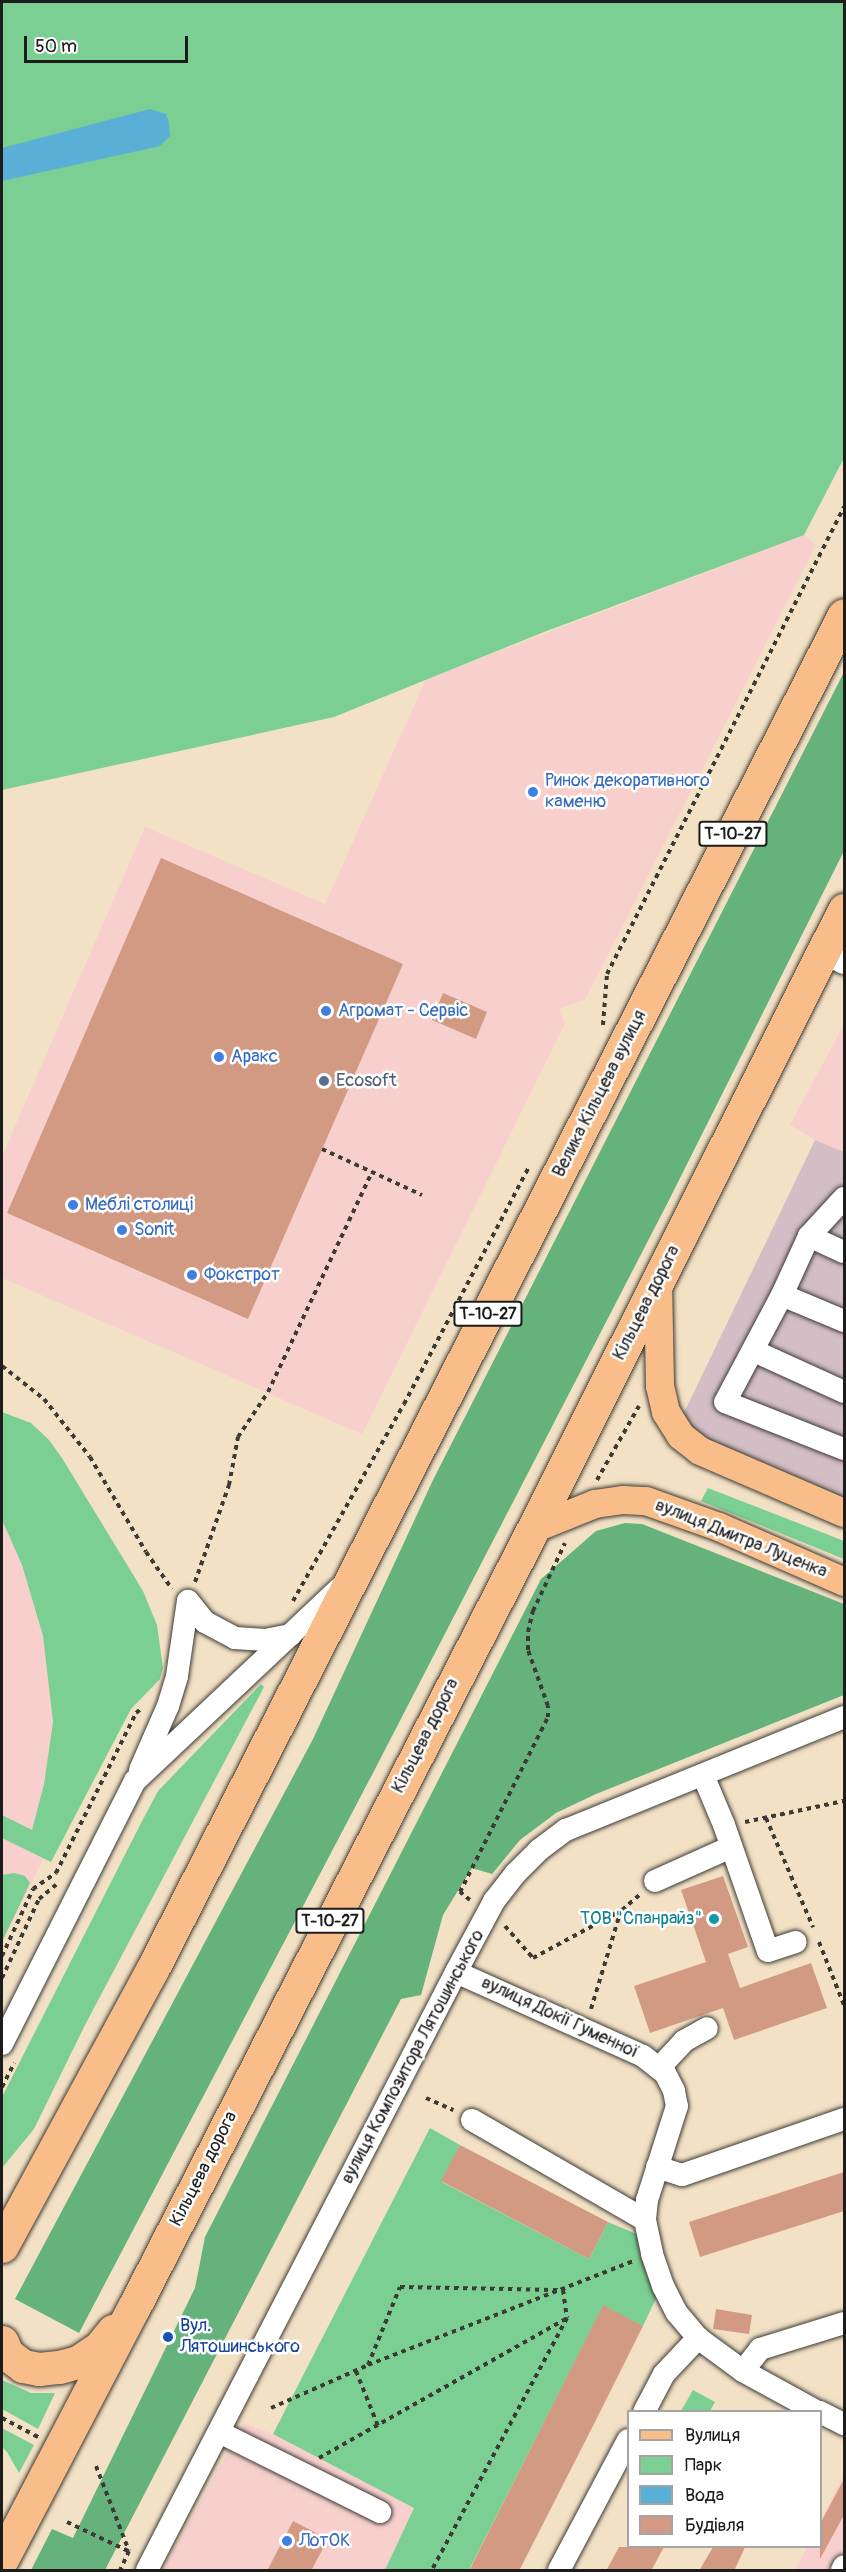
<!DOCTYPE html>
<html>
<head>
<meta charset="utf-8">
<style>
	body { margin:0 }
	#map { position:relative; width:846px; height:2572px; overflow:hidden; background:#f3e1c5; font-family:Pangolin,sans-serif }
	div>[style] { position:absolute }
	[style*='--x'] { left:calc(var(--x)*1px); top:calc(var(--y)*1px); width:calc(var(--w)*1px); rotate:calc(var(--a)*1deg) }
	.built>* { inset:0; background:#f7d0ce }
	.industrial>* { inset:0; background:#d2bec4 }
	.green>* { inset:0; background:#7ccf92 }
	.forest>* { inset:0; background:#65b27c }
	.water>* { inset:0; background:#5aafd6 }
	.building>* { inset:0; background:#d39a83 }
	.path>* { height:4px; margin-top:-2px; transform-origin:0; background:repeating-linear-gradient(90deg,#3c3a35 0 4.5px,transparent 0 9px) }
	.roads { filter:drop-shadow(0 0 2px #3c3a35) drop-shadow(0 0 2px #3c3a35) }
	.minor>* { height:22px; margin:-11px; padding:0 11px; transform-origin:11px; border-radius:11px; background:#fff }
	.major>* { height:28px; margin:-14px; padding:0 14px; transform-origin:14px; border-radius:14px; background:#f8bd88 }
	.highway>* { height:33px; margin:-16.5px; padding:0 16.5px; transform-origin:16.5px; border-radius:16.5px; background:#f8bd88 }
	.dots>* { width:16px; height:16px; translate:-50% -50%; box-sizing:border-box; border:3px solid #fff; border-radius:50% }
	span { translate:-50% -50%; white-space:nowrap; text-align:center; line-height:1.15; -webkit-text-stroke:5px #fff; paint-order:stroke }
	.shield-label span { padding:2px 4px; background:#fff; border:2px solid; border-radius:4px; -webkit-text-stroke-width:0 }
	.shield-label { font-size:16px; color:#1c1c1c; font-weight:700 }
	.shop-label { font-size:18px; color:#366cbe }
	.left { translate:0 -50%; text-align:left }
	.service-label { font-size:18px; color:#4e5e75 }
	.street-label { font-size:18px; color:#1c1c1c }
	.culture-label { font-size:18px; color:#0d838f }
	.right { translate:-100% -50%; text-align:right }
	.transit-label { font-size:18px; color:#164399 }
	.frame { position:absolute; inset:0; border:3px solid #1c1c1c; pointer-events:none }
	.legend { position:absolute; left:627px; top:2410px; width:195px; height:138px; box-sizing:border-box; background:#fff; border:2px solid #a4a4a4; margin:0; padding:8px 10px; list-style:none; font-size:18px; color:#1c1c1c }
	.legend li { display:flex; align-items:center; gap:12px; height:30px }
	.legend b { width:30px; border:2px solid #a4a4a4 }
	.scale { position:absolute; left:24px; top:36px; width:164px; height:27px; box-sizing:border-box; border:3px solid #1c1c1c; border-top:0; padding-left:8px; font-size:18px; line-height:21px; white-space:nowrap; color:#1c1c1c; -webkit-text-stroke:4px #fff; paint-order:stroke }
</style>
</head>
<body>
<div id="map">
	<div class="built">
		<i style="clip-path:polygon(804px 535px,816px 545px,585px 1000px,559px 1009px,565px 1024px,362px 1434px,2px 1278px,2px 1156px,145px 827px,325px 904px,426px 679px)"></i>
		<i style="clip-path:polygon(844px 1024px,844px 1152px,815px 1140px,790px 1125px)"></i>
		<i style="clip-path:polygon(2px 1520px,22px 1565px,43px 1636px,53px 1722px,44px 1784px,32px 1830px,53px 1840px,2px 1942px)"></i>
		<i style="clip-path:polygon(244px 2423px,273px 2434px,414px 2508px,385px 2570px,162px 2570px)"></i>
		<i style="clip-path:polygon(844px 2473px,844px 2570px,795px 2570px,807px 2547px,820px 2546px,821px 2520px)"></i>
	</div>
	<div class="industrial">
		<i style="clip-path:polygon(815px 1140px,844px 1152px,844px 1498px,694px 1436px,683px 1415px)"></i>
	</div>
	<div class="green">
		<i style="clip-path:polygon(2px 2px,844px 2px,844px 458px,804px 535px,544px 632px,334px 717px,2px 790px)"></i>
		<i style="clip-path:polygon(2px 1412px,31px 1423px,49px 1440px,62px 1458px,143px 1591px,157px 1625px,163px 1668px,160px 1679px,131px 1709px,51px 1862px,2px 1838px,2px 1815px,32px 1830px,44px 1784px,53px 1722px,43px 1636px,22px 1565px,2px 1520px)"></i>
		<i style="clip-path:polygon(708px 1488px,844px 1541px,844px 1559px,701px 1501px)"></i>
		<i style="clip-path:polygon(261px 1684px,264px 1687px,85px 2025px,34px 2129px,2px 2168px,2px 2097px,140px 1825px,158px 1791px)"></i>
		<i style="clip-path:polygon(14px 1873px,25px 1876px,30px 1883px,2px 1942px,2px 1875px)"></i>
		<i style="clip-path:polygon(430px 2128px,460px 2145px,442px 2182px,589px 2259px,608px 2222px,639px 2235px,659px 2292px,643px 2326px,603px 2306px,469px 2570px,385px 2570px,414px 2508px,273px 2434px)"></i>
		<i style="clip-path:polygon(2px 2380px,31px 2393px,55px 2393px,38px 2429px,2px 2409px)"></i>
		<i style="clip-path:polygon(693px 2390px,715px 2402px,710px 2411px,681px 2411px)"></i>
		<i style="clip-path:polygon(2px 2428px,34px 2445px,19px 2473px,7px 2452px,2px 2447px)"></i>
	</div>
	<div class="forest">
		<i style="clip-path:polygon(844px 672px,844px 851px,667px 1204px,374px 1771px,79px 2333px,15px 2299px,313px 1739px,433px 1480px)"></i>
		<i style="clip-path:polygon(625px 1523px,642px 1524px,844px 1604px,844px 1695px,596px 1794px,556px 1813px,520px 1840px,492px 1874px,472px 1868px,443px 1915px,421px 1995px,401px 1999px,105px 2570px,31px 2570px,52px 2529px,73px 2538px,195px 2288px,205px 2237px,541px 1579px,596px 1531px)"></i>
	</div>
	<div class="water">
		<i style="clip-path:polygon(150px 109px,166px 114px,169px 123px,170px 136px,160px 146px,2px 181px,2px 148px)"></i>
	</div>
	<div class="building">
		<i style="clip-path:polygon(161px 858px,403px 964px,248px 1319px,7px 1213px)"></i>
		<i style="clip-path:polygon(443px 993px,487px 1012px,476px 1039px,432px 1020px)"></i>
		<i style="clip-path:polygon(723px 1876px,748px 1947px,728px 1954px,740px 1988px,811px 1963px,827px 2008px,734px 2040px,723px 2008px,650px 2033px,634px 1986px,706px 1962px,681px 1890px)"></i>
		<i style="clip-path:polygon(460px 2145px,608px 2222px,589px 2259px,441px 2181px)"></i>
		<i style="clip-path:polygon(844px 2172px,844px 2211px,700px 2257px,689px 2222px)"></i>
		<i style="clip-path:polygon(603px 2305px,643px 2326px,595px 2422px,519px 2571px,469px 2571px)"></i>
		<i style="clip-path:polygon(716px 2309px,752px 2315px,749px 2334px,713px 2329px)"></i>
		<i style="clip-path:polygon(844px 2479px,844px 2515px,820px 2559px,820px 2524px)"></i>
		<i style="clip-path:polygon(293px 2521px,328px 2539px,311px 2571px,267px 2571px)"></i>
		<i style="clip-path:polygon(619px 2547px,664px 2547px,651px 2571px,606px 2571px)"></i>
		<i style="clip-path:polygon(713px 2547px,745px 2547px,734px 2571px,699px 2571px)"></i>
	</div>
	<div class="path">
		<i style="--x:603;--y:1025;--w:51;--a:-85.5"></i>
		<i style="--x:607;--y:974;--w:524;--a:-63.09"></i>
		<i style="--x:322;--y:1149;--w:110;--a:24.7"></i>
		<i style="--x:2;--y:1366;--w:53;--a:38.2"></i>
		<i style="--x:44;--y:1399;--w:74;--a:51.6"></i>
		<i style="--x:90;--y:1457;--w:110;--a:59.5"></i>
		<i style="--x:146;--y:1552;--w:45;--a:54.9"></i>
		<i style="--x:597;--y:1480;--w:85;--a:-60.4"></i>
		<i style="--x:195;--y:1582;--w:103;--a:-70.7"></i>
		<i style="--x:229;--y:1485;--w:49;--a:-79.4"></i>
		<i style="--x:238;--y:1437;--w:54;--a:-56.3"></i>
		<i style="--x:268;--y:1392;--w:243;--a:-64.7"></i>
		<i style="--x:293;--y:1601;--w:226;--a:-60.6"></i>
		<i style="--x:404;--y:1404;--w:268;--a:-62.2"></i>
		<i style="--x:766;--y:1818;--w:119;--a:66.7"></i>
		<i style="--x:745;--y:1822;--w:101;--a:-12"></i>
		<i style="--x:470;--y:1900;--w:13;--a:-141"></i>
		<i style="--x:460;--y:1892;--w:196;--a:-63.3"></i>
		<i style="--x:548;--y:1717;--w:11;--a:-90"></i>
		<i style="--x:548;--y:1706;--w:59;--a:-109.7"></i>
		<i style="--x:528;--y:1650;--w:18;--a:-90"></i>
		<i style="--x:528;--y:1632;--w:22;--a:-77"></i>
		<i style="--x:533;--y:1611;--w:75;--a:-64.8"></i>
		<i style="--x:505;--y:1926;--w:43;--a:48.8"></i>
		<i style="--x:533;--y:1958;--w:101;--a:-28.3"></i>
		<i style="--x:622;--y:1910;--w:23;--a:-41"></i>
		<i style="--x:819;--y:1942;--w:68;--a:68.4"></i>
		<i style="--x:2;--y:1956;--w:74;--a:-65.2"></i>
		<i style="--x:33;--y:1889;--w:28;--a:-35"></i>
		<i style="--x:56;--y:1873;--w:179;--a:-63.4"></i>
		<i style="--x:136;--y:1713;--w:8;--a:-40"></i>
		<i style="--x:2;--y:1978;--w:87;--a:-64.9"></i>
		<i style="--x:39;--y:1899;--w:23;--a:-40"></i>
		<i style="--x:591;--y:2009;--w:103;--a:-73.1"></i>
		<i style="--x:2;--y:2087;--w:27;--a:-63"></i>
		<i style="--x:426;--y:2098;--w:30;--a:24"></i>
		<i style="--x:368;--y:2365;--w:84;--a:-67.7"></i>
		<i style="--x:400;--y:2287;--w:163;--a:1.1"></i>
		<i style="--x:563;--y:2290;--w:28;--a:82"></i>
		<i style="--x:567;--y:2318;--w:286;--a:118.2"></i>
		<i style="--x:356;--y:2371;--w:59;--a:68.2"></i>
		<i style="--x:271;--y:2408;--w:106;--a:-23.9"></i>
		<i style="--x:368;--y:2365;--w:286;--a:-21.4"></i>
		<i style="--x:2;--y:2418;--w:41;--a:27.8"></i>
		<i style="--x:319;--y:2458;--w:283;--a:-29.4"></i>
		<i style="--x:96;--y:2466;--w:91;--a:68.8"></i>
		<i style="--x:129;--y:2551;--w:21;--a:115"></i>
		<i style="--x:67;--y:2522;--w:68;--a:25.4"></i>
	</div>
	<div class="roads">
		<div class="minor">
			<i style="--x:824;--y:953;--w:22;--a:27"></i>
			<i style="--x:844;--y:1198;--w:52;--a:132.6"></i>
			<i style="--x:809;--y:1236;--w:65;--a:114.6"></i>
			<i style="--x:782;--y:1295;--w:121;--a:118"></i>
			<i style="--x:725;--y:1402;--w:128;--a:21.6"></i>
			<i style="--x:809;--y:1236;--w:38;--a:25"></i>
			<i style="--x:782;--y:1295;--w:67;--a:22.8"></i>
			<i style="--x:754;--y:1351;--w:99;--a:24.5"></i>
			<i style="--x:140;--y:1770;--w:70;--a:-66.4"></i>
			<i style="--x:168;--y:1706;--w:31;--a:-73"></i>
			<i style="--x:177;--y:1676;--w:76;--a:-81.7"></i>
			<i style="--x:188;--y:1601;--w:27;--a:51"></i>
			<i style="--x:205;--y:1622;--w:34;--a:28"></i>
			<i style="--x:235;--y:1638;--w:30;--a:4"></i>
			<i style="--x:265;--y:1640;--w:26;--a:-11"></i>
			<i style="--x:703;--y:1775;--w:54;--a:67.2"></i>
			<i style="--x:724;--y:1825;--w:133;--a:70.8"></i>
			<i style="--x:768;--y:1951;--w:29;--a:-18"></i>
			<i style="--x:655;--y:1881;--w:83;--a:-24.1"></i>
			<i style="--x:456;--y:1972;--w:205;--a:24.2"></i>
			<i style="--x:643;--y:2056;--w:28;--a:38"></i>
			<i style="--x:665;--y:2073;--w:20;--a:63"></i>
			<i style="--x:674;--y:2091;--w:15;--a:79"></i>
			<i style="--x:677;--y:2106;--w:99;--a:107.7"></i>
			<i style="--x:647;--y:2200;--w:20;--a:96"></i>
			<i style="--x:645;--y:2220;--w:35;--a:78"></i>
			<i style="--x:652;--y:2254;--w:34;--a:71"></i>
			<i style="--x:663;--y:2286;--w:30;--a:63"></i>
			<i style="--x:677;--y:2313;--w:33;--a:50"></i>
			<i style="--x:698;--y:2338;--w:56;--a:36.3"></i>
			<i style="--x:743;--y:2371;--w:85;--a:28.7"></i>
			<i style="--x:2;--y:2044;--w:295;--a:-63.2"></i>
			<i style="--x:135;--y:1781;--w:280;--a:-43.3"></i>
			<i style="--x:659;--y:2068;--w:37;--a:-47"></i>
			<i style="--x:684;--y:2041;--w:26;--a:-29"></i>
			<i style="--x:472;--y:2120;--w:200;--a:30"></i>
			<i style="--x:657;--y:2167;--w:26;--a:18"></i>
			<i style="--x:682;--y:2175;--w:171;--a:-19.1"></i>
			<i style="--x:743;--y:2371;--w:28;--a:-52"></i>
			<i style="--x:760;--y:2349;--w:88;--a:-17.2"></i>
			<i style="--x:644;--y:2412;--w:43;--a:-62.2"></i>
			<i style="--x:664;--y:2374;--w:50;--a:-46.6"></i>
			<i style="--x:820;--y:2412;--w:27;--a:27"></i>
			<i style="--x:219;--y:2432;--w:180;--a:26.4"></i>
			<i style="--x:147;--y:2570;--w:673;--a:-62.67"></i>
			<i style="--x:456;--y:1972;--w:81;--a:-61.8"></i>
			<i style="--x:494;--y:1901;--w:34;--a:-52"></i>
			<i style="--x:515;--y:1874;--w:34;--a:-45"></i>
			<i style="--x:539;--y:1850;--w:34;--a:-37"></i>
			<i style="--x:566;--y:1830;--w:300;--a:-22.1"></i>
			<i style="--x:559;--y:2570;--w:147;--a:-62"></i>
			<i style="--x:842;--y:2570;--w:4;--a:-63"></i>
		</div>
		<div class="major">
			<i style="--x:658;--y:1282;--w:104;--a:88.9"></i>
			<i style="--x:660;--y:1386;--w:27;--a:77"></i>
			<i style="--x:666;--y:1412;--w:28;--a:58"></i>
			<i style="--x:681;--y:1436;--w:24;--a:38"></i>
			<i style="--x:700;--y:1451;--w:157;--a:23.3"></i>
			<i style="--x:533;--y:1529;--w:67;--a:-22"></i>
			<i style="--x:595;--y:1504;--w:29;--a:-8"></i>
			<i style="--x:624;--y:1500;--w:22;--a:3"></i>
			<i style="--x:646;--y:1501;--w:77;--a:19.6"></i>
			<i style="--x:719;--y:1527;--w:137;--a:23.7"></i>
		</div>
		<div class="highway">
			<i style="--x:2;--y:2246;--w:314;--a:-61.5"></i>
			<i style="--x:152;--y:1970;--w:1521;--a:-62.95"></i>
			<i style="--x:2;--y:2342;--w:13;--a:67"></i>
			<i style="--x:7;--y:2354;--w:20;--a:37"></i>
			<i style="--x:23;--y:2366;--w:16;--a:11"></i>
			<i style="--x:39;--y:2369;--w:20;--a:-6"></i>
			<i style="--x:59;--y:2367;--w:20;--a:-15"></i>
			<i style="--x:78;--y:2362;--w:27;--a:-34"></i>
			<i style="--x:100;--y:2347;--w:21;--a:-51"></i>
			<i style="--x:2;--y:2559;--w:284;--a:-62.4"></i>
			<i style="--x:134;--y:2307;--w:874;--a:-62.85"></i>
			<i style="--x:533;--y:1529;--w:693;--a:-63.32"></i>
		</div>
	</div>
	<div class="dots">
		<i style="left:533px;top:792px;background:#3f7fe0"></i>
		<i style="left:326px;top:1011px;background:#3f7fe0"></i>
		<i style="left:219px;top:1057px;background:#3f7fe0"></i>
		<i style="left:324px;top:1081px;background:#5c6f8a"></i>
		<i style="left:73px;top:1205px;background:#3f7fe0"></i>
		<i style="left:122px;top:1230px;background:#3f7fe0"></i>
		<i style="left:192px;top:1275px;background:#3f7fe0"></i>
		<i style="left:714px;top:1919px;background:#0f9aa8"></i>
		<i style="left:168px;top:2337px;background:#1a4fb4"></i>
		<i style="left:287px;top:2541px;background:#3f7fe0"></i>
	</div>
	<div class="shield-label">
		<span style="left:733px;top:834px">Т-10-27</span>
		<span style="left:488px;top:1314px">Т-10-27</span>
		<span style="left:330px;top:1921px">Т-10-27</span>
	</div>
	<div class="shop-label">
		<span class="left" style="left:545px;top:792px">Ринок декоративного<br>каменю</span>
		<span class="left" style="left:338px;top:1011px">Агромат - Сервіс</span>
		<span class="left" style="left:231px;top:1057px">Аракс</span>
		<span class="left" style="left:85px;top:1205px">Меблі столиці</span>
		<span class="left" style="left:134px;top:1230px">Sonit</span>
		<span class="left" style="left:204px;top:1275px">Фокстрот</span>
		<span class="left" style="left:299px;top:2541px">ЛотОК</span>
	</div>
	<div class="service-label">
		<span class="left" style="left:336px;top:1081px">Ecosoft</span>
	</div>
	<div class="street-label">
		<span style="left:600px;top:1094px;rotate:-63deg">Велика Кільцева вулиця</span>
		<span style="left:647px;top:1303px;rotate:-63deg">Кільцева дорога</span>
		<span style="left:741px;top:1539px;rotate:22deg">вулиця Дмитра Луценка</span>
		<span style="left:426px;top:1736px;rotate:-63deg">Кільцева дорога</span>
		<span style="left:560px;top:2018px;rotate:25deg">вулиця Докії Гуменної</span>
		<span style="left:413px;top:2057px;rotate:-62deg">вулиця Композитора Лятошинського</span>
		<span style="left:204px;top:2169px;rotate:-63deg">Кільцева дорога</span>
	</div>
	<div class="culture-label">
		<span class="right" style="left:702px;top:1919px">ТОВ "Спанрайз"</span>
	</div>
	<div class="transit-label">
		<span class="left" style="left:180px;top:2337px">Вул.<br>Лятошинського</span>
	</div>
	<div class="frame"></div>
	<ul class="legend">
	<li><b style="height:8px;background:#f8bd88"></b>Вулиця</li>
	<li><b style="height:16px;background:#7ccf92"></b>Парк</li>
	<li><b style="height:16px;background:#5aafd6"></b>Вода</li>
	<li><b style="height:16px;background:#d39a83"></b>Будівля</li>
	</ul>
	<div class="scale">50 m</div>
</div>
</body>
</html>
